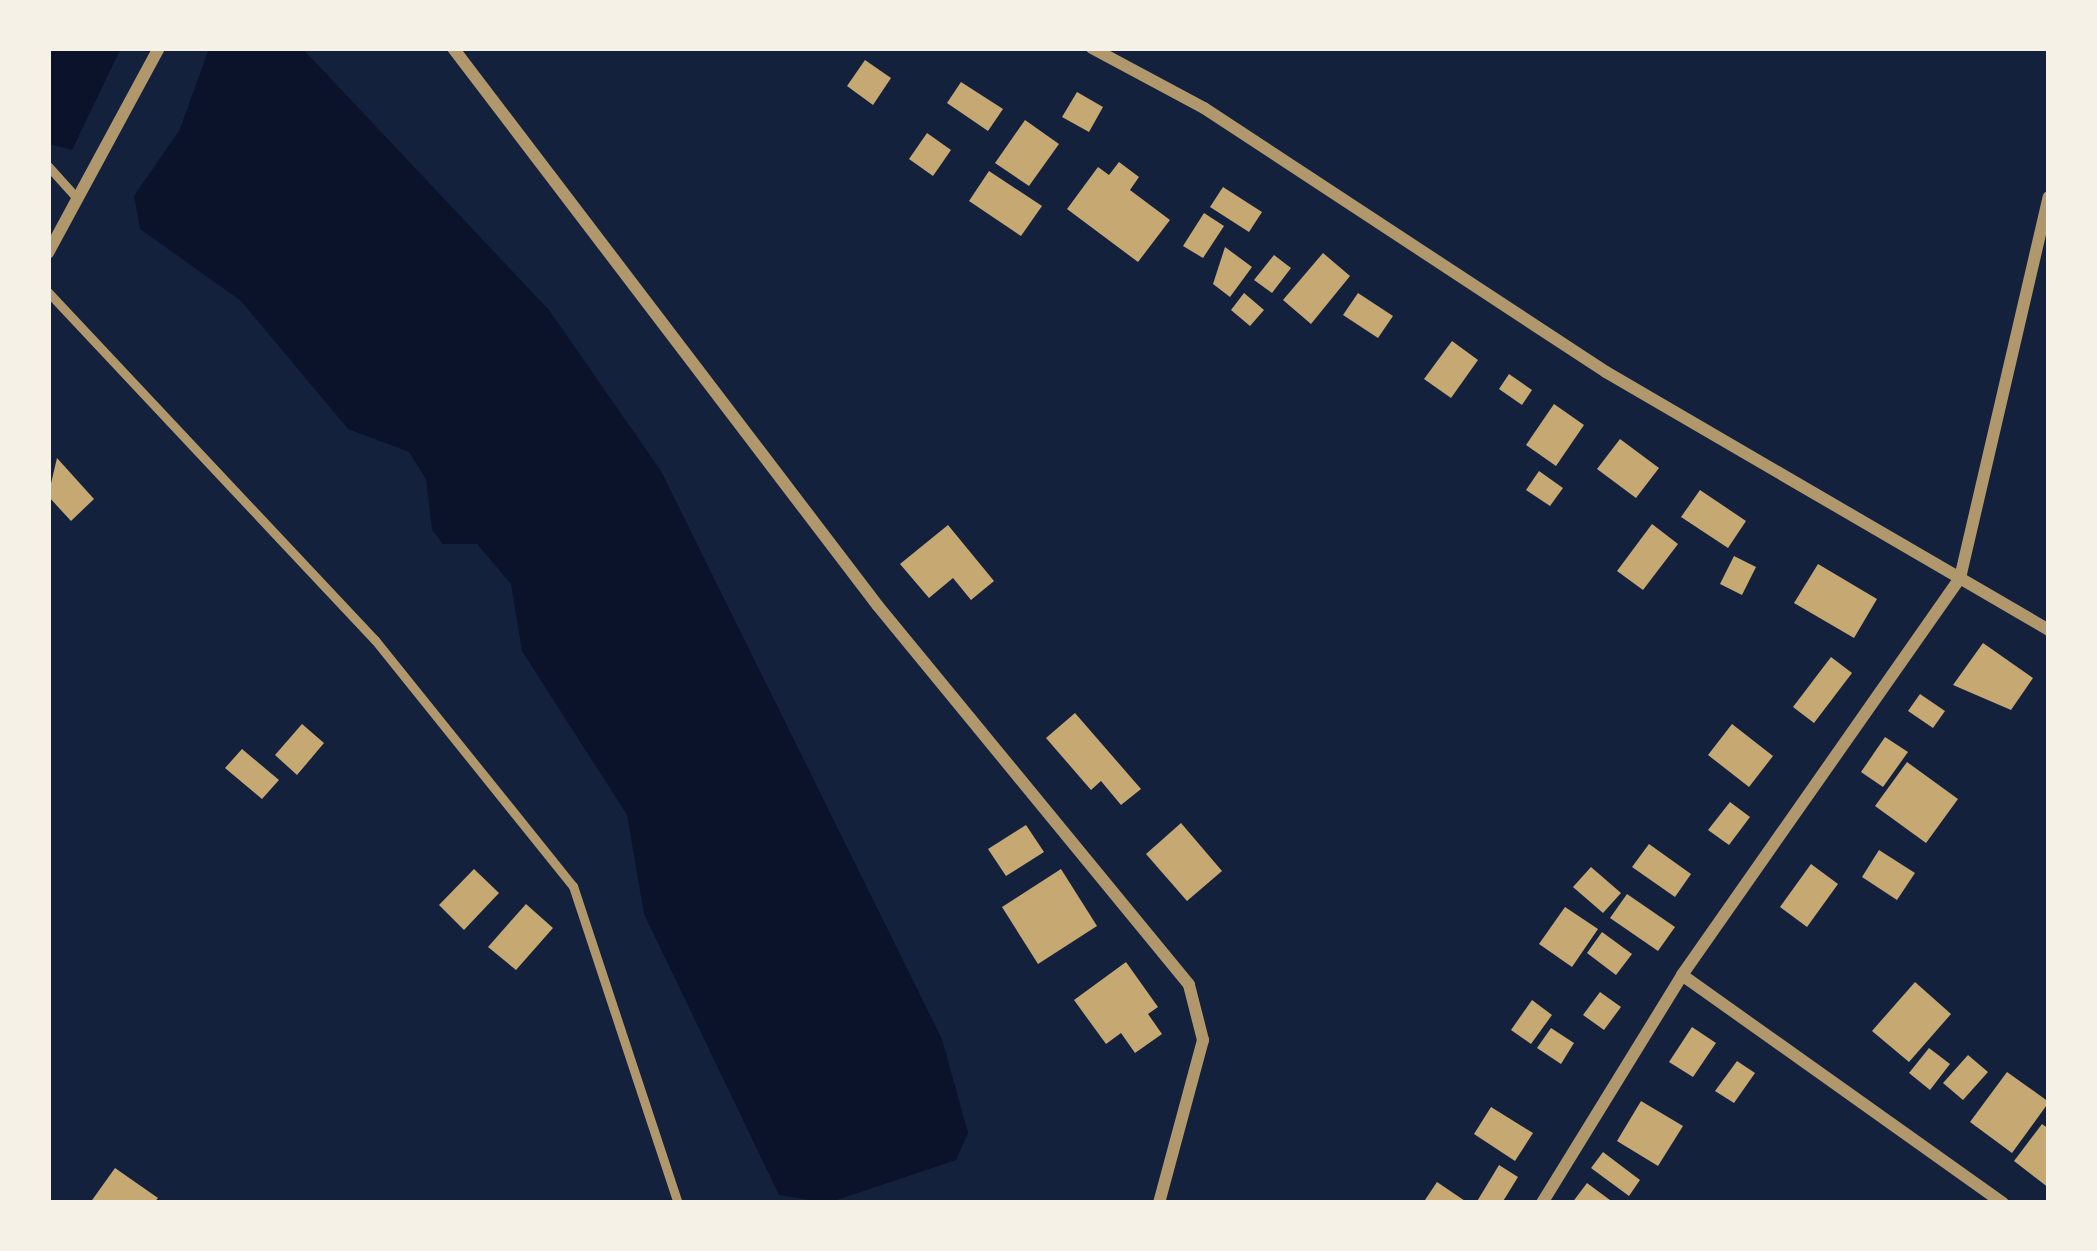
<!DOCTYPE html>
<html>
<head>
<meta charset="utf-8">
<style>
	body { margin:0 }
	#map { position:relative; width:2097px; height:1251px; overflow:hidden; background:#14213d; font-family:"Open Sans",sans-serif }
	div>[style] { position:absolute }
	[style*='--x'] { left:calc(var(--x)*1px); top:calc(var(--y)*1px); width:calc(var(--w)*1px); rotate:calc(var(--a)*1deg) }
	.water>* { inset:0; background:#0b132b }
	.building>* { inset:0; background:#c6a872 }
	.service>* { height:9px; margin:-4.5px; padding:0 4.5px; transform-origin:4.5px; border-radius:4.5px; background:#b1986c }
	.minor>* { height:12px; margin:-6px; padding:0 6px; transform-origin:6px; border-radius:6px; background:#b1986c }
	span { translate:-50% -50%; white-space:nowrap; text-align:center; line-height:1.15; -webkit-text-stroke:12px #f6f1e7; paint-order:stroke }
	.frame { position:absolute; inset:0; border:51px solid #f6f1e7; pointer-events:none }
</style>
</head>
<body>
<div id="map">
	<div class="water">
		<i style="clip-path:polygon(48px 48px,121px 48px,72px 150px,48px 144px)"></i>
		<i style="clip-path:polygon(209px 48px,302px 48px,549px 310px,661px 471px,942px 1039px,968px 1133px,956px 1160px,828px 1203px,779px 1195px,644px 914px,627px 815px,522px 651px,511px 584px,477px 544px,443px 544px,432px 530px,426px 479px,409px 452px,348px 429px,241px 301px,140px 229px,134px 196px,180px 129px)"></i>
	</div>
	<div class="building">
		<i style="clip-path:polygon(865px 60px,891px 78px,873px 105px,847px 86px)"></i>
		<i style="clip-path:polygon(961px 82px,1003px 109px,988px 131px,947px 103px)"></i>
		<i style="clip-path:polygon(1077px 92px,1103px 107px,1089px 132px,1062px 117px)"></i>
		<i style="clip-path:polygon(1025px 120px,1059px 144px,1029px 186px,995px 163px)"></i>
		<i style="clip-path:polygon(927px 133px,951px 150px,933px 176px,909px 159px)"></i>
		<i style="clip-path:polygon(1119px 162px,1139px 177px,1130px 190px,1170px 220px,1138px 262px,1067px 209px,1098px 167px,1109px 175px)"></i>
		<i style="clip-path:polygon(989px 171px,1042px 206px,1021px 236px,969px 201px)"></i>
		<i style="clip-path:polygon(1223px 187px,1262px 212px,1249px 232px,1210px 207px)"></i>
		<i style="clip-path:polygon(1204px 213px,1224px 226px,1203px 258px,1183px 246px)"></i>
		<i style="clip-path:polygon(1225px 247px,1252px 267px,1230px 297px,1213px 284px)"></i>
		<i style="clip-path:polygon(1323px 253px,1350px 276px,1311px 324px,1283px 300px)"></i>
		<i style="clip-path:polygon(1274px 255px,1291px 268px,1272px 293px,1254px 280px)"></i>
		<i style="clip-path:polygon(1244px 293px,1264px 310px,1250px 326px,1231px 310px)"></i>
		<i style="clip-path:polygon(1358px 293px,1393px 316px,1378px 338px,1343px 315px)"></i>
		<i style="clip-path:polygon(1452px 341px,1478px 360px,1451px 398px,1424px 379px)"></i>
		<i style="clip-path:polygon(1509px 374px,1532px 390px,1522px 405px,1499px 389px)"></i>
		<i style="clip-path:polygon(1554px 404px,1584px 425px,1556px 466px,1526px 445px)"></i>
		<i style="clip-path:polygon(1620px 439px,1659px 468px,1636px 498px,1597px 469px)"></i>
		<i style="clip-path:polygon(57px 458px,94px 499px,71px 521px,48px 496px)"></i>
		<i style="clip-path:polygon(1539px 471px,1563px 488px,1550px 506px,1526px 490px)"></i>
		<i style="clip-path:polygon(1700px 490px,1746px 521px,1728px 548px,1681px 517px)"></i>
		<i style="clip-path:polygon(1652px 524px,1678px 544px,1643px 590px,1617px 571px)"></i>
		<i style="clip-path:polygon(948px 525px,994px 581px,971px 600px,953px 578px,929px 598px,900px 564px)"></i>
		<i style="clip-path:polygon(1734px 556px,1756px 567px,1742px 595px,1720px 584px)"></i>
		<i style="clip-path:polygon(1818px 564px,1877px 599px,1854px 638px,1794px 603px)"></i>
		<i style="clip-path:polygon(1983px 643px,2033px 678px,2011px 710px,1953px 685px)"></i>
		<i style="clip-path:polygon(1831px 657px,1852px 673px,1814px 723px,1793px 707px)"></i>
		<i style="clip-path:polygon(1920px 694px,1945px 711px,1933px 728px,1908px 711px)"></i>
		<i style="clip-path:polygon(1075px 713px,1141px 789px,1121px 805px,1101px 781px,1091px 790px,1046px 738px)"></i>
		<i style="clip-path:polygon(302px 724px,324px 743px,297px 775px,275px 755px)"></i>
		<i style="clip-path:polygon(1732px 724px,1773px 756px,1749px 787px,1708px 755px)"></i>
		<i style="clip-path:polygon(1885px 737px,1908px 752px,1883px 787px,1861px 772px)"></i>
		<i style="clip-path:polygon(242px 749px,279px 780px,262px 799px,225px 768px)"></i>
		<i style="clip-path:polygon(1907px 762px,1958px 799px,1926px 843px,1875px 806px)"></i>
		<i style="clip-path:polygon(1730px 802px,1750px 817px,1729px 845px,1708px 830px)"></i>
		<i style="clip-path:polygon(1181px 823px,1222px 871px,1187px 901px,1146px 854px)"></i>
		<i style="clip-path:polygon(1026px 825px,1044px 852px,1006px 876px,988px 849px)"></i>
		<i style="clip-path:polygon(1649px 844px,1691px 874px,1675px 897px,1632px 867px)"></i>
		<i style="clip-path:polygon(1879px 850px,1915px 873px,1897px 900px,1862px 877px)"></i>
		<i style="clip-path:polygon(1811px 864px,1838px 884px,1807px 927px,1780px 907px)"></i>
		<i style="clip-path:polygon(1591px 867px,1621px 893px,1603px 913px,1573px 887px)"></i>
		<i style="clip-path:polygon(474px 869px,499px 893px,464px 930px,439px 905px)"></i>
		<i style="clip-path:polygon(1061px 869px,1097px 926px,1038px 964px,1002px 907px)"></i>
		<i style="clip-path:polygon(1627px 894px,1675px 927px,1658px 951px,1610px 918px)"></i>
		<i style="clip-path:polygon(526px 904px,553px 928px,516px 970px,488px 947px)"></i>
		<i style="clip-path:polygon(1565px 907px,1598px 929px,1572px 967px,1539px 944px)"></i>
		<i style="clip-path:polygon(1602px 932px,1632px 954px,1616px 975px,1587px 953px)"></i>
		<i style="clip-path:polygon(1126px 962px,1158px 1007px,1148px 1014px,1162px 1034px,1135px 1053px,1121px 1033px,1106px 1044px,1074px 1000px)"></i>
		<i style="clip-path:polygon(1915px 982px,1951px 1014px,1909px 1062px,1872px 1031px)"></i>
		<i style="clip-path:polygon(1600px 992px,1621px 1007px,1604px 1030px,1583px 1015px)"></i>
		<i style="clip-path:polygon(1532px 1000px,1552px 1015px,1531px 1044px,1511px 1030px)"></i>
		<i style="clip-path:polygon(1692px 1027px,1716px 1043px,1693px 1077px,1669px 1062px)"></i>
		<i style="clip-path:polygon(1551px 1028px,1574px 1043px,1561px 1064px,1537px 1048px)"></i>
		<i style="clip-path:polygon(1929px 1048px,1950px 1064px,1930px 1090px,1909px 1073px)"></i>
		<i style="clip-path:polygon(1968px 1055px,1988px 1072px,1963px 1100px,1943px 1083px)"></i>
		<i style="clip-path:polygon(1737px 1061px,1755px 1073px,1734px 1103px,1715px 1091px)"></i>
		<i style="clip-path:polygon(2007px 1072px,2049px 1102px,2012px 1153px,1970px 1122px)"></i>
		<i style="clip-path:polygon(1641px 1101px,1683px 1126px,1658px 1166px,1617px 1141px)"></i>
		<i style="clip-path:polygon(1491px 1107px,1533px 1133px,1515px 1161px,1474px 1134px)"></i>
		<i style="clip-path:polygon(2042px 1124px,2049px 1129px,2049px 1188px,2014px 1161px)"></i>
		<i style="clip-path:polygon(1603px 1152px,1640px 1180px,1629px 1196px,1591px 1168px)"></i>
		<i style="clip-path:polygon(1499px 1165px,1518px 1177px,1502px 1203px,1476px 1203px)"></i>
		<i style="clip-path:polygon(115px 1168px,158px 1198px,154px 1203px,90px 1203px)"></i>
		<i style="clip-path:polygon(1437px 1182px,1468px 1203px,1423px 1203px)"></i>
		<i style="clip-path:polygon(1587px 1183px,1614px 1203px,1572px 1203px)"></i>
	</div>
	<div class="service">
		<i style="--x:48;--y:166;--w:42;--a:47.9"></i>
		<i style="--x:48;--y:292;--w:478;--a:46.8"></i>
		<i style="--x:375;--y:640;--w:316;--a:51.2"></i>
		<i style="--x:573;--y:886;--w:334;--a:71.7"></i>
	</div>
	<div class="minor">
		<i style="--x:453;--y:48;--w:701;--a:52.71"></i>
		<i style="--x:878;--y:606;--w:490;--a:50.6"></i>
		<i style="--x:1189;--y:985;--w:57;--a:75.7"></i>
		<i style="--x:1203;--y:1040;--w:169;--a:105.1"></i>
		<i style="--x:1092;--y:48;--w:127;--a:28.2"></i>
		<i style="--x:1204;--y:108;--w:481;--a:33.3"></i>
		<i style="--x:1606;--y:372;--w:513;--a:30.22"></i>
		<i style="--x:48;--y:253;--w:233;--a:-61.6"></i>
		<i style="--x:1682;--y:975;--w:394;--a:35.4"></i>
		<i style="--x:1542;--y:1203;--w:268;--a:-58.4"></i>
		<i style="--x:1682;--y:975;--w:485;--a:-55"></i>
		<i style="--x:1960;--y:578;--w:391;--a:-76.9"></i>
	</div>
	<div class="frame"></div>
</div>
</body>
</html>
